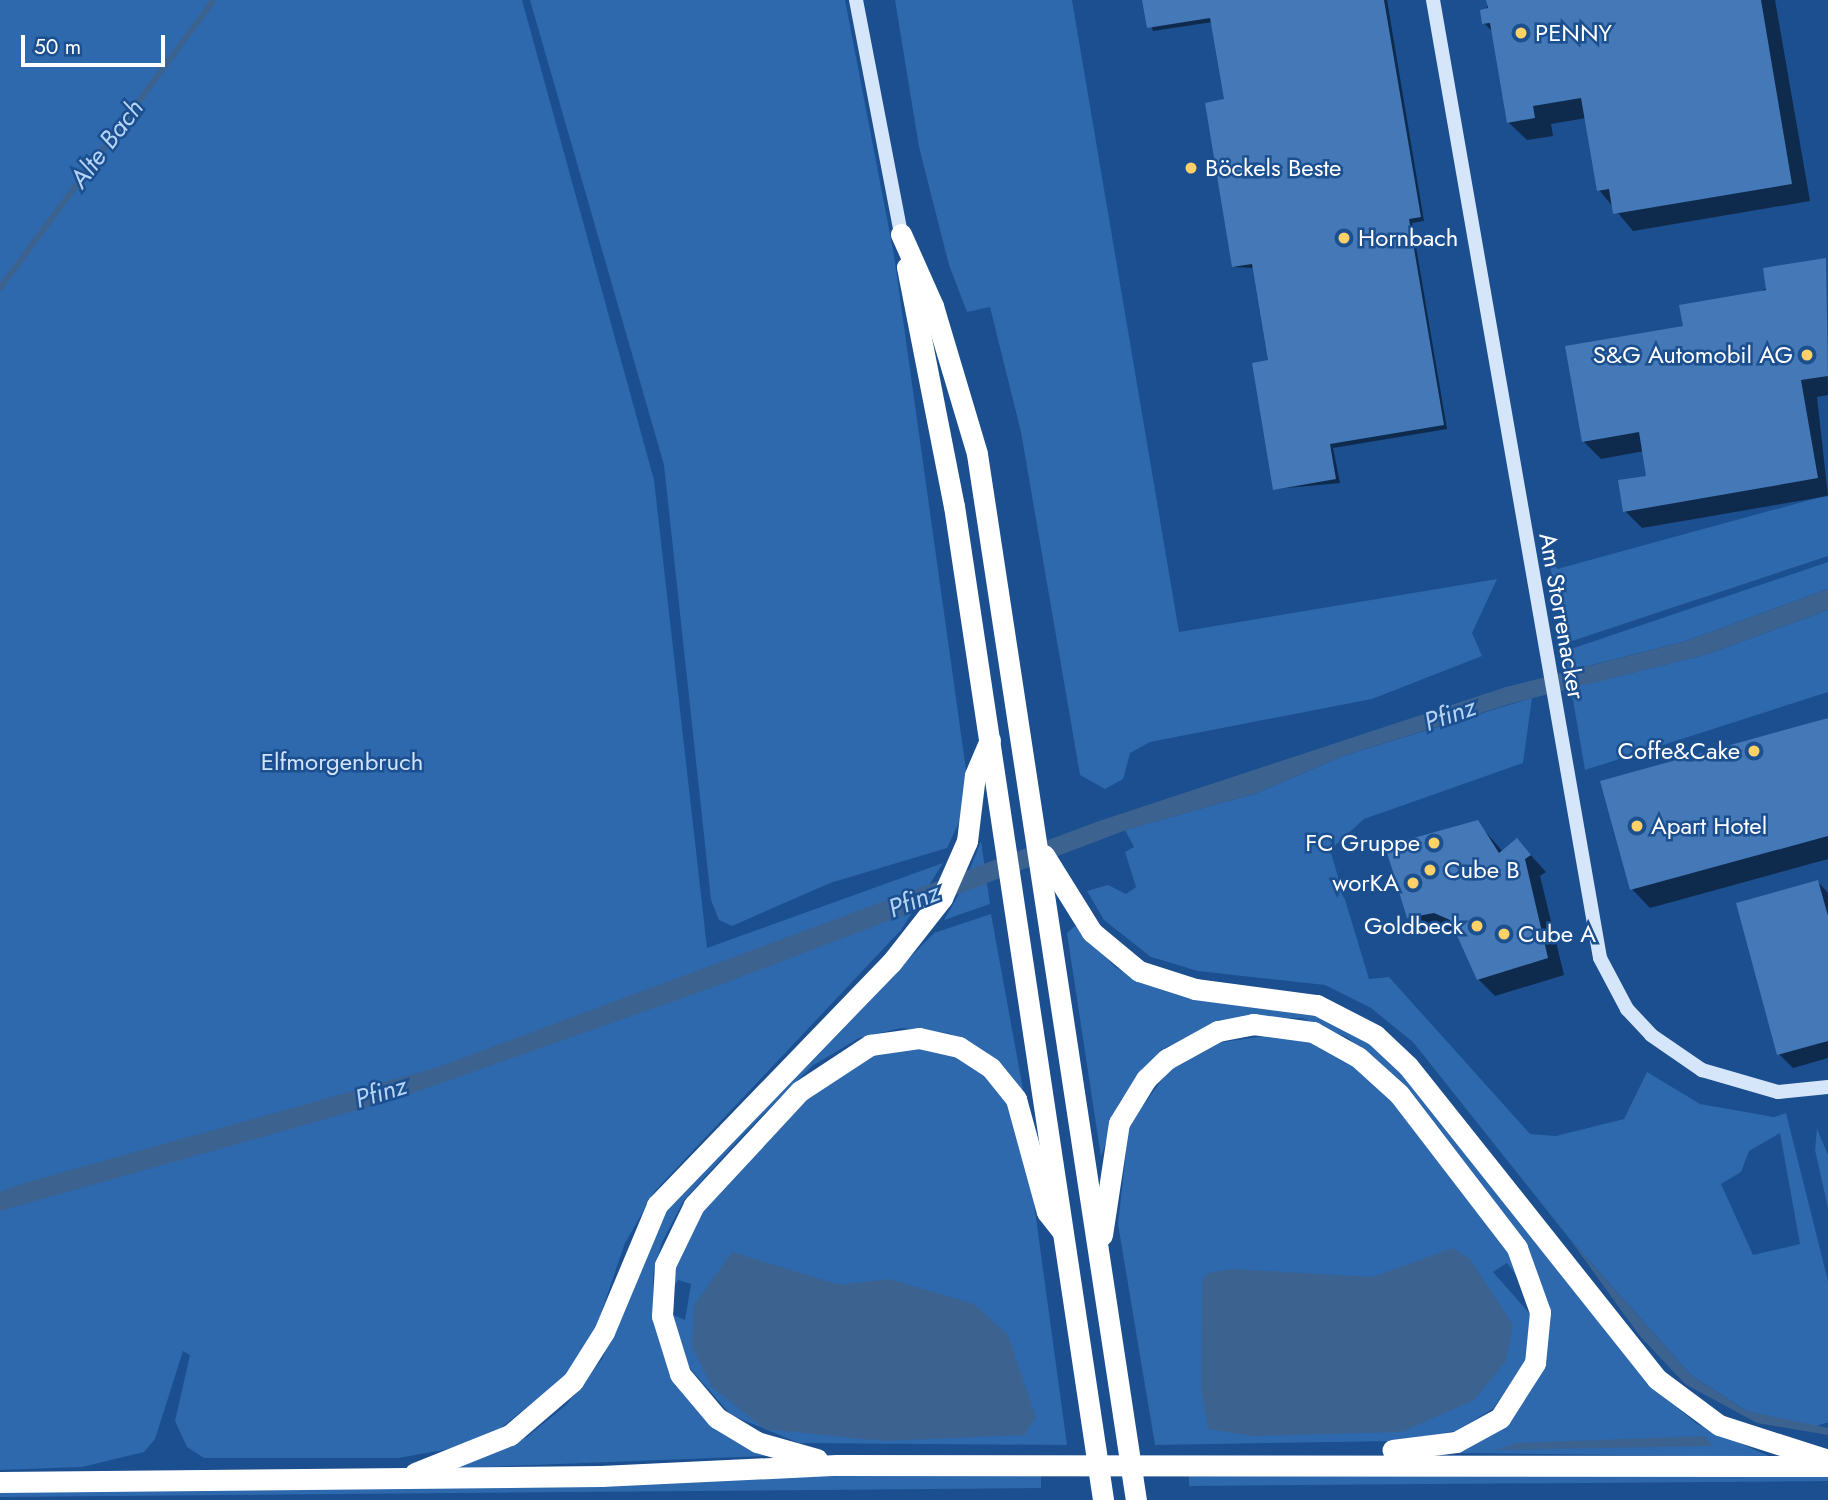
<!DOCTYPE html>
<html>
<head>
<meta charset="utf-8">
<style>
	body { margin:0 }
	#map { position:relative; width:1828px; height:1500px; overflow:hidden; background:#1b4f8f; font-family:Jost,sans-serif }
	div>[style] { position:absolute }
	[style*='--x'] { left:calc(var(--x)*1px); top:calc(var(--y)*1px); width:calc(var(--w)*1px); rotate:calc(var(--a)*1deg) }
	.green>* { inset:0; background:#2e69ad }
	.water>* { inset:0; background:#3c6290 }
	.shadow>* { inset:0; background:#0007 }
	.stream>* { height:6px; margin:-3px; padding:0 3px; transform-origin:3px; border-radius:3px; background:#3c6290 }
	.building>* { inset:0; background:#4478b7 }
	.secondary>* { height:14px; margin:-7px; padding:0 7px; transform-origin:7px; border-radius:7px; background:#d6e6fa }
	.highway>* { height:21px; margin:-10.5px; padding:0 10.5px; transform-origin:10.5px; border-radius:10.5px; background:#fff }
	.dots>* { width:19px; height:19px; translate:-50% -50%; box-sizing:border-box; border:4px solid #1b4f8f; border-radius:50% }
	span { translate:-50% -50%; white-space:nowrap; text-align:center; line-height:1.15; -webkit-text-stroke:5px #1b4f8f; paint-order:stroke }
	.poi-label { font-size:24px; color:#fff }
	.left { translate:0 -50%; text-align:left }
	.right { translate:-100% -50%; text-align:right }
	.street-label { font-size:24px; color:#fff }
	.park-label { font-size:24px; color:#cfe3fa }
	.water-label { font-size:26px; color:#b5d3f5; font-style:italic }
	.scale { position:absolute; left:21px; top:35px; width:144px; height:32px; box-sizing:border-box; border:4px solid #fff; border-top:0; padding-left:9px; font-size:21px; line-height:24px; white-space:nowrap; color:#fff; -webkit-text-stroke:5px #1b4f8f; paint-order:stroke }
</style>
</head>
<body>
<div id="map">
	<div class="green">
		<i style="clip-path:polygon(0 0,522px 0,654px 480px,707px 948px,943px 863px,901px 930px,655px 1191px,625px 1243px,598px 1322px,573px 1370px,496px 1432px,455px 1448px,398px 1458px,204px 1458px,187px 1447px,175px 1421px,190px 1355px,183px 1351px,155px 1439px,144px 1452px,82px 1467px,0 1470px)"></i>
		<i style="clip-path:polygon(530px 0,845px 0,894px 255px,967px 777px,961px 818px,947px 848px,830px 883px,732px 926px,719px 920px,711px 900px,664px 465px)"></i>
		<i style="clip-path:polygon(895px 0,1072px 0,1179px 632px,1497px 579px,1472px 633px,1482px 656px,1372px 699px,1150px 742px,1130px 753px,1123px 779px,1105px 789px,1080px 775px,1021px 432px,990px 307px,967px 312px,949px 265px,919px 147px)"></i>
		<i style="clip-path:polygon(1828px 495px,1828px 556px,1563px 644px,1547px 548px,1557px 569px)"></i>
		<i style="clip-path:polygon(1828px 562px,1828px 589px,1686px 641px,1568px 671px,1565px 651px)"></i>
		<i style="clip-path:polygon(1828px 610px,1828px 692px,1585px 770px,1571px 688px,1708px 654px)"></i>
		<i style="clip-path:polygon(evenodd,1532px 698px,1523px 763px,1364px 819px,1330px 850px,1369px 979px,1389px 977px,1530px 1134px,1556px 1136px,1624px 1119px,1647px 1072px,1700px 1104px,1774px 1117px,1786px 1113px,1828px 1281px,1828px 1422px,1814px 1427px,1747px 1411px,1691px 1375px,1569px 1238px,1413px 1042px,1371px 1008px,1325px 985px,1198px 971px,1151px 957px,1104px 920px,1087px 891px,1108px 885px,1126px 894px,1136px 887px,1125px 852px,1134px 847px,1125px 830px,1257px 793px,1343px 756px,1532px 698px,1780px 1133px,1800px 1244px,1753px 1255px,1721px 1184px,1741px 1172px,1749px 1151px,1780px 1133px)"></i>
		<i style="clip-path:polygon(981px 841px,990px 904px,944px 920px,963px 887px)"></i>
		<i style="clip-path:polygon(991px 914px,1024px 1095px,968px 1041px,947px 1033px,901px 1028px,859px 1038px,812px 1066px,744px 1134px,684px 1200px,662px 1242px,653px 1274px,653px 1318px,670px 1377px,720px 1432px,765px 1456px,457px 1468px,527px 1437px,566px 1405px,602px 1359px,652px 1233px,675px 1196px,934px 933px)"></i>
		<i style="clip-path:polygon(1075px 926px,1115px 967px,1145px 984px,1181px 996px,1310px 1011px,1370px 1042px,1405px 1075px,1653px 1388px,1697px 1424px,1771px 1457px,1458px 1453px,1512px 1419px,1544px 1362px,1548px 1305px,1529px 1253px,1386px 1069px,1348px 1038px,1302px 1018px,1220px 1020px,1161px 1050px,1119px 1103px,1101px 1157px,1067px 933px)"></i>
		<i style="clip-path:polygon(1271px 1035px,1312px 1043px,1351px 1063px,1393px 1103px,1517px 1265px,1519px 1279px,1507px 1263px,1493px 1272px,1530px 1314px,1525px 1361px,1494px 1408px,1456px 1431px,1396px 1441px,1155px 1445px,1118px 1224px,1129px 1125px,1169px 1070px,1210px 1044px)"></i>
		<i style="clip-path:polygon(915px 1047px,955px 1055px,981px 1072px,1008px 1105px,1030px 1174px,1067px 1445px,799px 1443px,731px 1415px,687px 1365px,671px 1314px,685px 1320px,691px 1284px,678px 1280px,672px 1291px,673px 1265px,704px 1207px,816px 1088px,868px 1054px)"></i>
		<i style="clip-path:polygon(1817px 1129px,1828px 1155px,1828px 1208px,1815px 1150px)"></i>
		<i style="clip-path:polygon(1189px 1468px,1828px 1472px,1828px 1481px,1189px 1486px)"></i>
		<i style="clip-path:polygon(1041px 1469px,1041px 1488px,0 1497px,0 1488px)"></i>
	</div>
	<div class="water">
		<i style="clip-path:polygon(1828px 589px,1828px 610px,1708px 654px,1513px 703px,1343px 756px,1257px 793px,1126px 830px,725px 983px,396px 1099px,0 1211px,0 1192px,21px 1184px,438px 1067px,1099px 821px,1506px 687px,1686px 641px)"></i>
		<i style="clip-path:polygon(1569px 1238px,1691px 1375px,1747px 1411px,1828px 1428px,1828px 1435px,1757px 1423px,1685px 1384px,1639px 1335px)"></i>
		<i style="clip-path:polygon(1453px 1248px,1470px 1259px,1513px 1325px,1506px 1361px,1474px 1400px,1402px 1432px,1252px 1436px,1208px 1429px,1201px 1388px,1202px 1280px,1208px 1273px,1232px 1269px,1373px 1277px)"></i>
		<i style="clip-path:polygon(732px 1252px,840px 1285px,889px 1279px,974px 1304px,1008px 1335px,1036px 1418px,1024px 1435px,883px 1441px,765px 1429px,712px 1387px,692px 1347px,694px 1305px)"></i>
		<i style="clip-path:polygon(1704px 1436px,1713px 1446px,1495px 1450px,1516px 1443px)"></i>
	</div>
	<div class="shadow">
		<i style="clip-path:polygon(1144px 0,1387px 0,1424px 221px,1412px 223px,1447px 429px,1333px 448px,1340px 483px,1275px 489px,1270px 362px,1254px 268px,1234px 267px,1226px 101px,1213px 22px,1153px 31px)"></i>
		<i style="clip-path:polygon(1488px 0,1775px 0,1810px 201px,1633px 231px,1599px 190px,1586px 118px,1551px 124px,1553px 136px,1527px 140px,1508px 122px,1494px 33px,1484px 23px)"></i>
		<i style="clip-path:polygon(1825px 260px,1828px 395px,1817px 397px,1828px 496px,1642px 528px,1625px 511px,1648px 477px,1644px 451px,1601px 459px,1583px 441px,1685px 328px)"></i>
		<i style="clip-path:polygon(1828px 720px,1828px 859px,1650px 908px,1632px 889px)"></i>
		<i style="clip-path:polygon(1477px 822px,1503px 852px,1517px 840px,1546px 872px,1540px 876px,1564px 975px,1495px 996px,1478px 979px,1460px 931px,1425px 934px,1408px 917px)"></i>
		<i style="clip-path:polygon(1818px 882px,1828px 893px,1828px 1058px,1793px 1068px,1779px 1054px)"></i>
	</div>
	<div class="stream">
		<i style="--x:0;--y:288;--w:359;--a:-53.4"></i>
	</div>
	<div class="building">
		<i style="clip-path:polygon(1142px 0,1384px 0,1421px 217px,1409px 219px,1444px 425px,1330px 444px,1336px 479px,1273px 490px,1252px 363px,1268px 360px,1252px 264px,1232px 267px,1205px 103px,1224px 99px,1210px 18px,1147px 28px)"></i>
		<i style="clip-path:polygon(1486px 0,1761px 0,1792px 184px,1613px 214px,1609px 189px,1597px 191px,1581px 98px,1533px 106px,1535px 118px,1507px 123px,1490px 23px,1482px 24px,1480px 10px,1488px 8px)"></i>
		<i style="clip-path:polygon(1826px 258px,1828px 376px,1801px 380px,1818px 478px,1623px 512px,1618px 480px,1646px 476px,1639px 432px,1582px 442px,1565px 346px,1683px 326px,1679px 305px,1766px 290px,1763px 268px)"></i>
		<i style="clip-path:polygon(1828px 718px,1828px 836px,1630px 890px,1600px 781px)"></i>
		<i style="clip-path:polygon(1478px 820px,1499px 853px,1517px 838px,1531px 855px,1525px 859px,1548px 958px,1477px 980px,1450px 920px,1434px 913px,1407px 918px,1385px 846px)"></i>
		<i style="clip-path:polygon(1818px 880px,1828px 916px,1828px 1041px,1777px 1055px,1736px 903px)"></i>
	</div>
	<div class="secondary">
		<i style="--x:856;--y:0;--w:238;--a:79.1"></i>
		<i style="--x:1433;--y:0;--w:972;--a:80.11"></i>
		<i style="--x:1600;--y:958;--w:58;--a:62.1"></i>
		<i style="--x:1627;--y:1009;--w:35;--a:47"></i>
		<i style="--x:1651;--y:1035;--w:62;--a:34.5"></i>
		<i style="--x:1702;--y:1070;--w:79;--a:16.1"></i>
		<i style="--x:1778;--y:1092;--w:50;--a:-5.7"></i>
	</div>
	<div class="highway">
		<i style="--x:901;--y:234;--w:79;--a:66"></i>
		<i style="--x:933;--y:306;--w:154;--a:73.4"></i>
		<i style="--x:977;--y:454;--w:1058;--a:81.36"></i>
		<i style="--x:907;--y:267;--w:244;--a:78.9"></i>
		<i style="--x:954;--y:506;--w:1005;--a:81.47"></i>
		<i style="--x:1044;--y:855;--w:91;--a:58.1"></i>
		<i style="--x:1092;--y:932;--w:61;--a:39.7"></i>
		<i style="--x:1139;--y:971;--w:59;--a:17.8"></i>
		<i style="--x:1195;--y:989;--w:123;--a:7.5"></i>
		<i style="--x:1317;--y:1005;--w:65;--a:27.3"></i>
		<i style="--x:1375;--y:1035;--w:45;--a:43.2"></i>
		<i style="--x:1408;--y:1066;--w:400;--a:51.5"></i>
		<i style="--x:1657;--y:1379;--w:77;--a:36.6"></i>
		<i style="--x:1719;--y:1425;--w:114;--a:17.8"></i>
		<i style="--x:1102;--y:1235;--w:113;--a:-81.4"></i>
		<i style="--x:1119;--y:1123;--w:52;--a:-58.5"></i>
		<i style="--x:1146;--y:1079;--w:29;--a:-44"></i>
		<i style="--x:1167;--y:1059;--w:58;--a:-28.8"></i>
		<i style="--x:1218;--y:1031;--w:36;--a:-11"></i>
		<i style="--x:1253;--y:1024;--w:61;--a:7.6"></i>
		<i style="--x:1313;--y:1032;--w:51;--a:29.1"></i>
		<i style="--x:1358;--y:1057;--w:55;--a:42.1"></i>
		<i style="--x:1399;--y:1094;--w:194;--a:52.5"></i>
		<i style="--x:1517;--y:1248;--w:68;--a:70.2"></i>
		<i style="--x:1540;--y:1312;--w:51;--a:95.6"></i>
		<i style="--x:1535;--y:1363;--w:65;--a:122.5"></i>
		<i style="--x:1500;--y:1418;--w:50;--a:151.4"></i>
		<i style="--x:1456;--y:1442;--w:64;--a:172.8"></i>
		<i style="--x:817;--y:1459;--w:62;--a:-164.2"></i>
		<i style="--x:757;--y:1442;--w:47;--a:-149"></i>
		<i style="--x:717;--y:1418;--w:57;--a:-130.1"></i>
		<i style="--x:680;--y:1374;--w:61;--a:-107.2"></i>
		<i style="--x:662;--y:1316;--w:51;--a:-86.6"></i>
		<i style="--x:665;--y:1265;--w:67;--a:-64.2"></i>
		<i style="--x:694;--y:1205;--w:156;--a:-47.1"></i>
		<i style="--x:800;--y:1091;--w:84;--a:-33.3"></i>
		<i style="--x:870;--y:1045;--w:49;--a:-8.1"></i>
		<i style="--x:919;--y:1038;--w:41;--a:12.7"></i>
		<i style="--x:959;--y:1047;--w:38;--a:33"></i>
		<i style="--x:991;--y:1068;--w:40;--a:51"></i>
		<i style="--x:1016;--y:1099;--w:117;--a:74.7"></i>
		<i style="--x:1047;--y:1212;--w:23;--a:52"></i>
		<i style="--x:415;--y:1473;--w:102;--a:-21.8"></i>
		<i style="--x:510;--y:1435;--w:83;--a:-40.6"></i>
		<i style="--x:573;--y:1381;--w:58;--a:-57.7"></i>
		<i style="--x:604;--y:1332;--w:138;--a:-67.3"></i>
		<i style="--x:657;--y:1205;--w:337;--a:-46"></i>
		<i style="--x:891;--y:963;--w:83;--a:-51.9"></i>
		<i style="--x:942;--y:898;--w:62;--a:-66.3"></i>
		<i style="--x:967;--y:841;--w:66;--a:-83.1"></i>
		<i style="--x:975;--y:775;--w:38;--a:-67"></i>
		<i style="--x:0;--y:1482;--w:601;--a:-0.57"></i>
		<i style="--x:601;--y:1476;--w:236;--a:-2.7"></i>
		<i style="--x:837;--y:1465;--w:991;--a:0.06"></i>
	</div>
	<div class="dots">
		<i style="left:1521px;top:33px;background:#ffd166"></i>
		<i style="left:1191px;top:168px;background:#ffd166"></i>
		<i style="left:1344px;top:238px;background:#ffd166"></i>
		<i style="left:1807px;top:355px;background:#ffd166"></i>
		<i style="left:1754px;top:751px;background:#ffd166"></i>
		<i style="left:1637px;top:826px;background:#ffd166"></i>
		<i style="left:1434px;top:843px;background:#ffd166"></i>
		<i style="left:1430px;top:870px;background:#ffd166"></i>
		<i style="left:1413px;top:883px;background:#ffd166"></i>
		<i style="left:1477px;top:926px;background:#ffd166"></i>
		<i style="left:1504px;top:934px;background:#ffd166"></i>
	</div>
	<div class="poi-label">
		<span class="left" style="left:1535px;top:33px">PENNY</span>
		<span class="left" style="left:1205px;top:168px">Böckels Beste</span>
		<span class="left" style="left:1358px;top:238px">Hornbach</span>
		<span class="right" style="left:1793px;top:355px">S&amp;G Automobil AG</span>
		<span class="right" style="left:1740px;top:751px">Coffe&amp;Cake</span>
		<span class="left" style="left:1651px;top:826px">Apart Hotel</span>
		<span class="right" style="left:1420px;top:843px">FC Gruppe</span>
		<span class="left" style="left:1444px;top:870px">Cube B</span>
		<span class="right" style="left:1399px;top:883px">worKA</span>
		<span class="right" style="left:1463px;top:926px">Goldbeck</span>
		<span class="left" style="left:1518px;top:934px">Cube A</span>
	</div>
	<div class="street-label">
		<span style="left:1562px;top:616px;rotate:80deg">Am Storrenacker</span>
	</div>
	<div class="park-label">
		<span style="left:342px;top:762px">Elfmorgenbruch</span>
	</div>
	<div class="water-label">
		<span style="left:107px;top:144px;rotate:-53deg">Alte Bach</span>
		<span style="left:1450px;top:715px;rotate:-19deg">Pfinz</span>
		<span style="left:914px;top:901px;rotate:-21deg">Pfinz</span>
		<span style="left:381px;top:1093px;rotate:-17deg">Pfinz</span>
	</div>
	<div class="scale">50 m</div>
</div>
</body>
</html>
